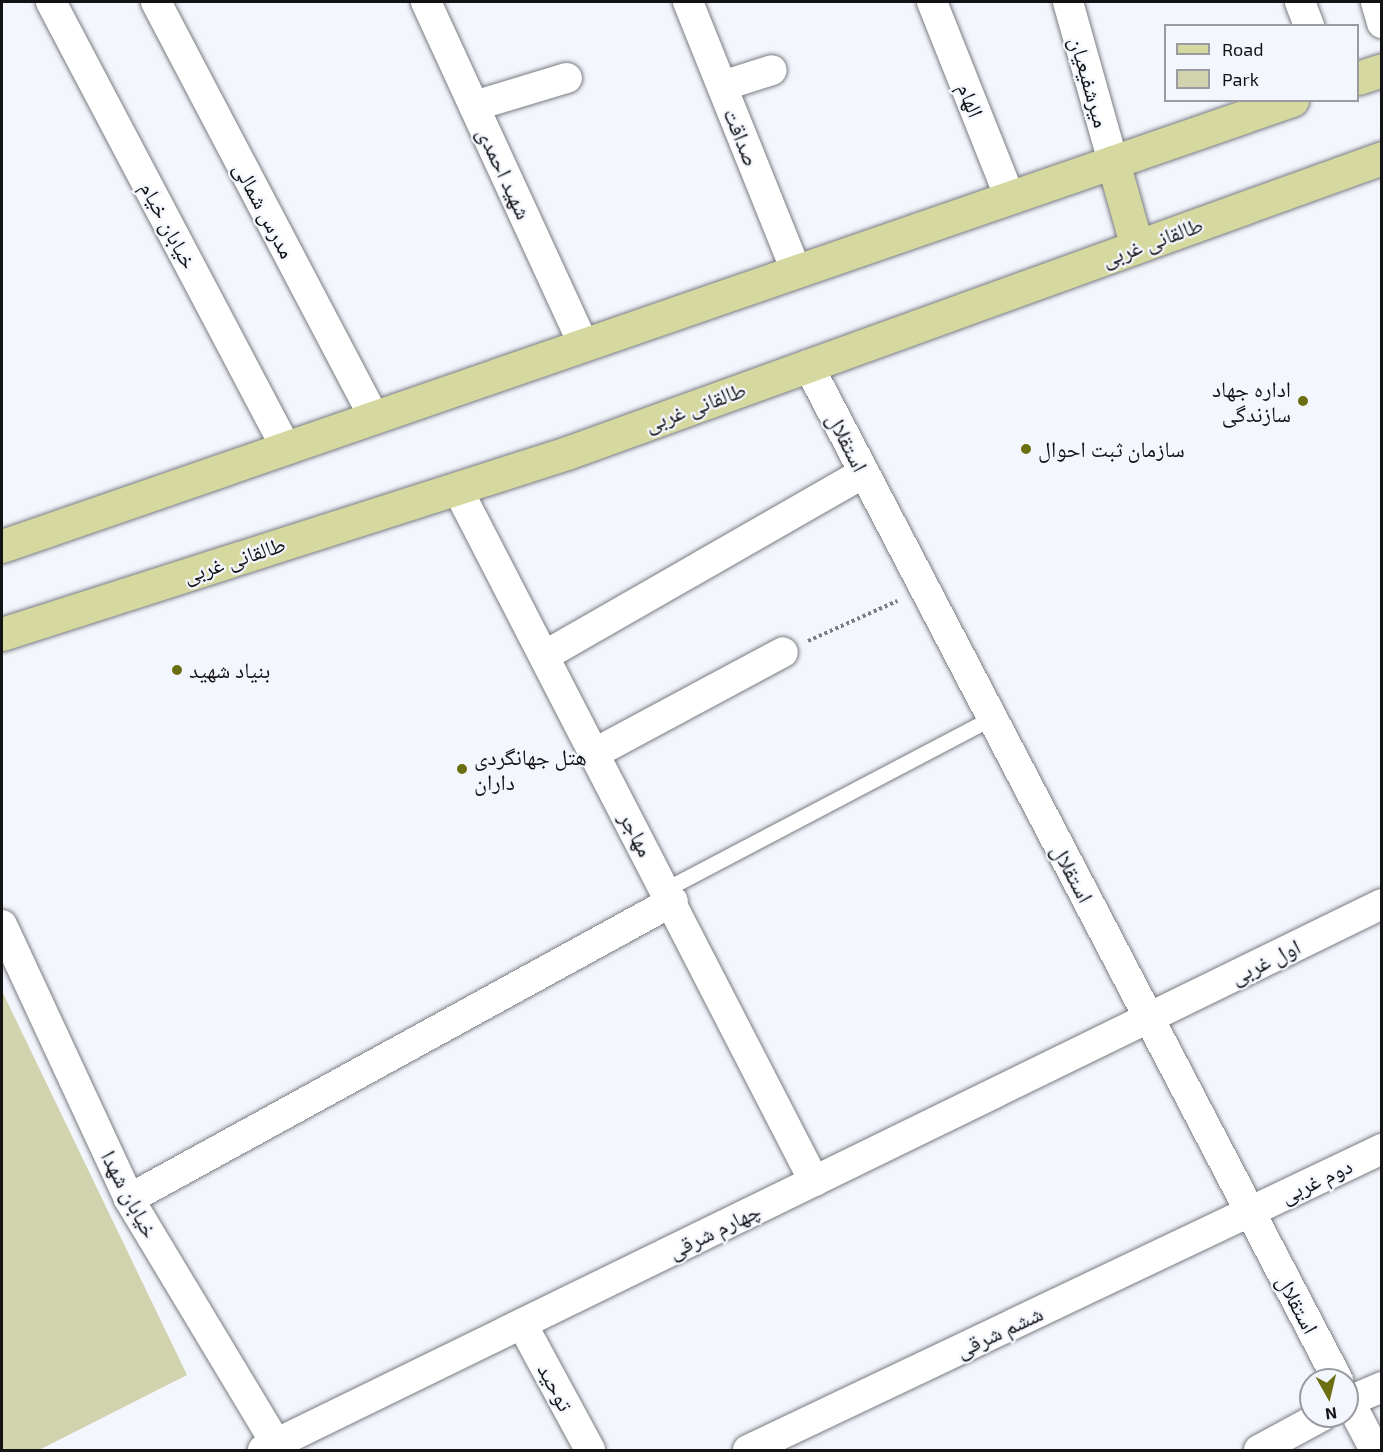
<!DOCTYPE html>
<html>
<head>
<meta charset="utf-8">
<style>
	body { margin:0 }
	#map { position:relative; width:1383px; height:1452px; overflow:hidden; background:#f4f6fd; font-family:"Exo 2","Noto Naskh Arabic",sans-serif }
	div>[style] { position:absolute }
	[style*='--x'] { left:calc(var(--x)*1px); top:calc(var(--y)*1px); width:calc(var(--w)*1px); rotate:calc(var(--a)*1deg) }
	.green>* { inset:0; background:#d0d3ad }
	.path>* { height:4px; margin-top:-2px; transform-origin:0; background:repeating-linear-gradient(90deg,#7c7d82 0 3px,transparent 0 6px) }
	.roads { filter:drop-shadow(0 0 2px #7a7c82) drop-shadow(0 0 2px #7a7c82) }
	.service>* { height:15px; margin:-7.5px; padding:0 7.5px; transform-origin:7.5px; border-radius:7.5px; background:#fff }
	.minor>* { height:30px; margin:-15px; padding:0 15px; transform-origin:15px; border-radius:15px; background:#fff }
	.primary>* { height:33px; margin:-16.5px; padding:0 16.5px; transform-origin:16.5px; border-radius:16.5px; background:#d5d89f }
	.dots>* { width:16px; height:16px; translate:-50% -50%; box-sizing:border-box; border:3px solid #f4f6fd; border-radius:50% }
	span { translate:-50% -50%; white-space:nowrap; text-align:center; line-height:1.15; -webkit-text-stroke:4.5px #f4f6fd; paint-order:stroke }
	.street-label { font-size:22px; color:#131316 }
	.poi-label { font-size:22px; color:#131316 }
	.right { translate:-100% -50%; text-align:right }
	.left { translate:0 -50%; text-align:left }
	.frame { position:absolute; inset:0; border:3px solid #131316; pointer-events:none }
	.legend { position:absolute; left:1164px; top:24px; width:195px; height:78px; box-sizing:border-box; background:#f4f6fd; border:2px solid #9a9ba1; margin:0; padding:8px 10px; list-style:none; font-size:18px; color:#131316 }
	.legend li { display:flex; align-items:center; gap:12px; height:30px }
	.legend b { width:30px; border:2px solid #9a9ba1 }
	.north { position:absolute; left:1299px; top:1368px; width:60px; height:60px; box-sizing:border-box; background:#f4f6fd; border:2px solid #9a9ba1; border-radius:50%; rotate:172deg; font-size:16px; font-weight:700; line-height:24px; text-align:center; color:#131316 }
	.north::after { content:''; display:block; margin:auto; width:21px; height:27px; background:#6b6e11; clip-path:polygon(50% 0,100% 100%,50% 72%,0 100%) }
</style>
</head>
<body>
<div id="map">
	<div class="green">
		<i style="clip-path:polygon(2px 991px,187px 1375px,39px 1450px,2px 1450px)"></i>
	</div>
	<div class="path">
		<i style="--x:808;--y:641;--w:98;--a:-24.2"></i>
	</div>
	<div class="roads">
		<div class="service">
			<i style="--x:666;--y:889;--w:368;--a:-27.7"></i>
		</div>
		<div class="minor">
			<i style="--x:51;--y:2;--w:504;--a:62.21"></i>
			<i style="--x:156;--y:2;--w:470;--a:62.3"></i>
			<i style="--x:426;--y:2;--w:378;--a:65.3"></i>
			<i style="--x:688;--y:2;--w:290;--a:68.1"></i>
			<i style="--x:932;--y:2;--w:211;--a:68.3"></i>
			<i style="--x:1068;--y:2;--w:166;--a:74.3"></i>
			<i style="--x:1300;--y:2;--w:26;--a:69"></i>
			<i style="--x:1376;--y:2;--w:22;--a:74"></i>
			<i style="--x:722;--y:86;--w:52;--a:-17.7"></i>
			<i style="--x:474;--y:106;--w:97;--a:-16.8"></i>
			<i style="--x:808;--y:365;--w:1145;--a:62.43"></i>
			<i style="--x:457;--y:488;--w:780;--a:62.74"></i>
			<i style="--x:544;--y:656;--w:369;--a:-29.8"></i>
			<i style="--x:595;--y:753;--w:213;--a:-28.2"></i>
			<i style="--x:2;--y:925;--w:302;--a:65.1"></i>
			<i style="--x:129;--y:1199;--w:293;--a:59"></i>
			<i style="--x:129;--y:1199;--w:620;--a:-28.71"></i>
			<i style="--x:522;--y:1324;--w:143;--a:61.6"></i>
			<i style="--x:1347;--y:1397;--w:60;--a:62.2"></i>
			<i style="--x:1347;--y:1402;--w:38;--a:-23"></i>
			<i style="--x:263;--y:1450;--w:1245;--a:-26.01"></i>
			<i style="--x:748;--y:1450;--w:702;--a:-25.4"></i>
			<i style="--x:1259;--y:1450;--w:72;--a:-28.4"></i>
		</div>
		<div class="primary">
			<i style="--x:1358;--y:78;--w:25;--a:-18"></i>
			<i style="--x:1113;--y:162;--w:88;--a:74.2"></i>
			<i style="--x:2;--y:546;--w:1365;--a:-19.07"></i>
			<i style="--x:2;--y:634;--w:593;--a:-17.76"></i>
			<i style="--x:567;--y:453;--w:867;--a:-19.9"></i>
		</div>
	</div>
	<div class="dots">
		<i style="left:1303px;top:401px;background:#6b6e11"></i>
		<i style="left:1026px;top:449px;background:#6b6e11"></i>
		<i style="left:177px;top:670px;background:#6b6e11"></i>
		<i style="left:462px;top:769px;background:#6b6e11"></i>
	</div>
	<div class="street-label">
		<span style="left:1090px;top:82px;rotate:74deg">میرشفیعیان</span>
		<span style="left:971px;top:100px;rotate:68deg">الهام</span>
		<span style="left:742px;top:137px;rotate:68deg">صداقت</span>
		<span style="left:505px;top:173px;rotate:65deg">شهید احمدی</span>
		<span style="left:265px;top:210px;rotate:62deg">مدرس شمالی</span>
		<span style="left:169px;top:225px;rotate:62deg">خیابان خیام</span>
		<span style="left:1152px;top:241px;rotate:-20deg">طالقانی غربی</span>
		<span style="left:695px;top:406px;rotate:-20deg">طالقانی غربی</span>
		<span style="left:848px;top:442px;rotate:63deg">استقلال</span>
		<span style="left:234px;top:559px;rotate:-18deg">طالقانی غربی</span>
		<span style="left:637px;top:834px;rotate:62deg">مهاجر</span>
		<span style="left:1073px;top:873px;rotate:62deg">استقلال</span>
		<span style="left:1265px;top:961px;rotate:-26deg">اول غربی</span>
		<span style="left:1316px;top:1180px;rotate:-25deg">دوم غربی</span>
		<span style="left:130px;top:1194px;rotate:62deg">خیابان شهدا</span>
		<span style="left:714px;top:1230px;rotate:-26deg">چهارم شرقی</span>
		<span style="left:1298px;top:1304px;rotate:62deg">استقلال</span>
		<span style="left:999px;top:1331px;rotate:-25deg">ششم شرقی</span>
		<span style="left:556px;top:1387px;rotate:62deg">توحید</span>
	</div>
	<div class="poi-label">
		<span class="right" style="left:1291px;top:401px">اداره جهاد<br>سازندگی</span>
		<span class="left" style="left:1038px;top:449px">سازمان ثبت احوال</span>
		<span class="left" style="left:189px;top:670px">بنیاد شهید</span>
		<span class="left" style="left:474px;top:769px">هتل جهانگردی<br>داران</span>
	</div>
	<div class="frame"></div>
	<ul class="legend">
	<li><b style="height:8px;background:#d5d89f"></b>Road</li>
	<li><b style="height:16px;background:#d0d3ad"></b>Park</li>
	</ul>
	<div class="north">N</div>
</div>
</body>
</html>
